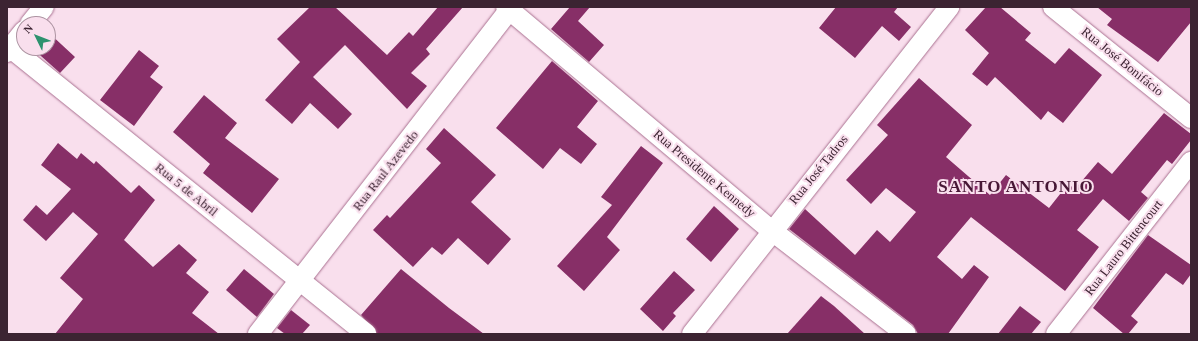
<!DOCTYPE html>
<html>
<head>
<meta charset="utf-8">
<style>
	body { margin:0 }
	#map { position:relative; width:1198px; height:341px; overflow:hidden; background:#f9dfed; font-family:"Times New Roman",serif }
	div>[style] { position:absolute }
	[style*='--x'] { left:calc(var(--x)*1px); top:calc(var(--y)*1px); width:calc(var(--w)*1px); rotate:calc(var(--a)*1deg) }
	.building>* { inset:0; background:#872f67 }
	.roads { filter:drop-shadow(0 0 1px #aa7191) drop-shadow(0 0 1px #aa7191) }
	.street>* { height:20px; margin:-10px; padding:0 10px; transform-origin:10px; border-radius:10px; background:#fff }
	span { translate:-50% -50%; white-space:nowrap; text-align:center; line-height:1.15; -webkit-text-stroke:4px #f9dfed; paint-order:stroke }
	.street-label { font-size:13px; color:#3c2432 }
	.district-label { font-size:17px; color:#471735; font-weight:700; letter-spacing:1px }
	.frame { position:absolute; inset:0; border:8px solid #3c2432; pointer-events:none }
	.north { position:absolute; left:16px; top:16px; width:40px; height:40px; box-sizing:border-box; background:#f9dfed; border:1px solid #ad94a2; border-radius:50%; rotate:313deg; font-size:11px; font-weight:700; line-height:16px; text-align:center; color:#3c2432 }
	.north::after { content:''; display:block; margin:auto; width:14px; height:18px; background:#2d926e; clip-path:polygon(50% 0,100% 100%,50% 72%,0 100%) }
</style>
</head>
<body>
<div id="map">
	<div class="building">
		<i style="clip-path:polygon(310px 7px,335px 7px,387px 55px,409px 32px,413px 36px,438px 7px,463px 7px,426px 49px,430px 54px,411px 73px,427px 86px,407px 109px,345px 45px,313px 77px,352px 114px,338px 129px,310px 103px,292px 124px,265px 100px,300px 62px,277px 39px)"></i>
		<i style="clip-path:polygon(570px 7px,590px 7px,578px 21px,604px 45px,589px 62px,551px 29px)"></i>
		<i style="clip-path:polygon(836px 7px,898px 7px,894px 12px,911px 27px,899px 41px,882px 26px,855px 58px,819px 28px)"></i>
		<i style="clip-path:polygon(986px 7px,1000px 7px,1031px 33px,1025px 40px,1055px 64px,1069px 48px,1102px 75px,1063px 123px,1048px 111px,1041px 120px,995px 77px,987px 86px,972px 74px,989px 53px,965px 30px)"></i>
		<i style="clip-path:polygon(1097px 7px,1191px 7px,1191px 22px,1158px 62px,1107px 25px,1112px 19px)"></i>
		<i style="clip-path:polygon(48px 32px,75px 57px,60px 73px,32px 48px,48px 48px)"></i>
		<i style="clip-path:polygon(139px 50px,159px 66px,150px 77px,163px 87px,134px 126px,100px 100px)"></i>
		<i style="clip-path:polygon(552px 61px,598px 101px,577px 127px,597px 144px,581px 164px,560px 148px,543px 169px,496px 128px)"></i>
		<i style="clip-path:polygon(919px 78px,972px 125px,946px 157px,990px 195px,1006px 175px,1049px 208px,1068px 184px,1075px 189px,1098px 162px,1112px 174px,1164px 113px,1191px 134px,1191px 140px,1172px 164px,1167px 160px,1141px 192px,1148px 198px,1129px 221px,1103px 199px,1077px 230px,1099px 247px,1065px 291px,971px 217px,937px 257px,962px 279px,974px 265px,989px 277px,948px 334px,918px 334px,913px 325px,789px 229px,805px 209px,855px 255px,877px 230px,890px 242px,916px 212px,886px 188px,871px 204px,846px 180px,888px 135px,877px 125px)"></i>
		<i style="clip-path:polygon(204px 95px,237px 123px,225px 138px,279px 179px,252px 213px,203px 173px,210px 164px,173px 132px)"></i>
		<i style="clip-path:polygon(444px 128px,496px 175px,471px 202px,511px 239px,488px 265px,458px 238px,442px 255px,432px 247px,413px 267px,373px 230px,387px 215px,390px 218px,441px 163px,426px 149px)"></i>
		<i style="clip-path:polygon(58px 143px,77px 159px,81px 153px,94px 164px,96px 161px,131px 193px,139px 185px,155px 200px,124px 240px,153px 267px,179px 244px,197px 260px,186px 273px,209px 292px,192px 313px,219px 334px,55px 334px,83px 299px,60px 278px,98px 234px,73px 212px,46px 241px,23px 220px,36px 205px,47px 215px,71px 189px,41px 165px)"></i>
		<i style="clip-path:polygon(641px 146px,663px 163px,607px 237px,620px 250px,584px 291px,557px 266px,612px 205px,601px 197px)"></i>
		<i style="clip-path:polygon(714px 206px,739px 229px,711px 262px,686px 239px)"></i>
		<i style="clip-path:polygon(1148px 235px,1191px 265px,1191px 274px,1183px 285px,1166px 273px,1131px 316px,1138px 322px,1128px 334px,1124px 334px,1093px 308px)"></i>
		<i style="clip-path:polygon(244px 269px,274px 294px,257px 317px,226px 290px)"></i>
		<i style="clip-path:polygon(401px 269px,449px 308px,484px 334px,377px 334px,361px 315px)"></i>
		<i style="clip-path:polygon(674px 271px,695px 290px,673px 313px,676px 316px,663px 331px,640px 309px)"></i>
		<i style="clip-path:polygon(821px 296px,834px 306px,865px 334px,787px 334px)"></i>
		<i style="clip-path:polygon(1020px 306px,1041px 322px,1031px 334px,998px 334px)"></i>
		<i style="clip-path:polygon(291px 310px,310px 325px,302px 334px,285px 334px,277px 328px)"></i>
	</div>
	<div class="roads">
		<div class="street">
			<i style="--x:506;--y:7;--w:346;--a:40.1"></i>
			<i style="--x:771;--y:230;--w:170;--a:37.6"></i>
			<i style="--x:1053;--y:7;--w:177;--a:38.8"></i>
			<i style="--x:30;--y:24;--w:22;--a:-51"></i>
			<i style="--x:7;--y:45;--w:461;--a:38.8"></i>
			<i style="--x:7;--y:52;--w:27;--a:-51"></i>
			<i style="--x:258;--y:334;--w:414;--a:-52.2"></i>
			<i style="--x:692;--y:334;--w:416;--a:-51.8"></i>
			<i style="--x:1056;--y:334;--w:219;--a:-51.9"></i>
		</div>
	</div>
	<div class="street-label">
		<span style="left:1122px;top:62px;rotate:39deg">Rua José Bonifácio</span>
		<span style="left:819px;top:170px;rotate:-51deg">Rua José Tadros</span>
		<span style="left:386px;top:171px;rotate:-52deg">Rua Raul Azevedo</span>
		<span style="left:704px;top:174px;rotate:40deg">Rua Presidente Kennedy</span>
		<span style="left:186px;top:190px;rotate:39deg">Rua 5 de Abril</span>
		<span style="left:1124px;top:248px;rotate:-52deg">Rua Lauro Bittencourt</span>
	</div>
	<div class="district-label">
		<span style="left:1016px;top:187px">SANTO ANTONIO</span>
	</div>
	<div class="frame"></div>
	<div class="north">N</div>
</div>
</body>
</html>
